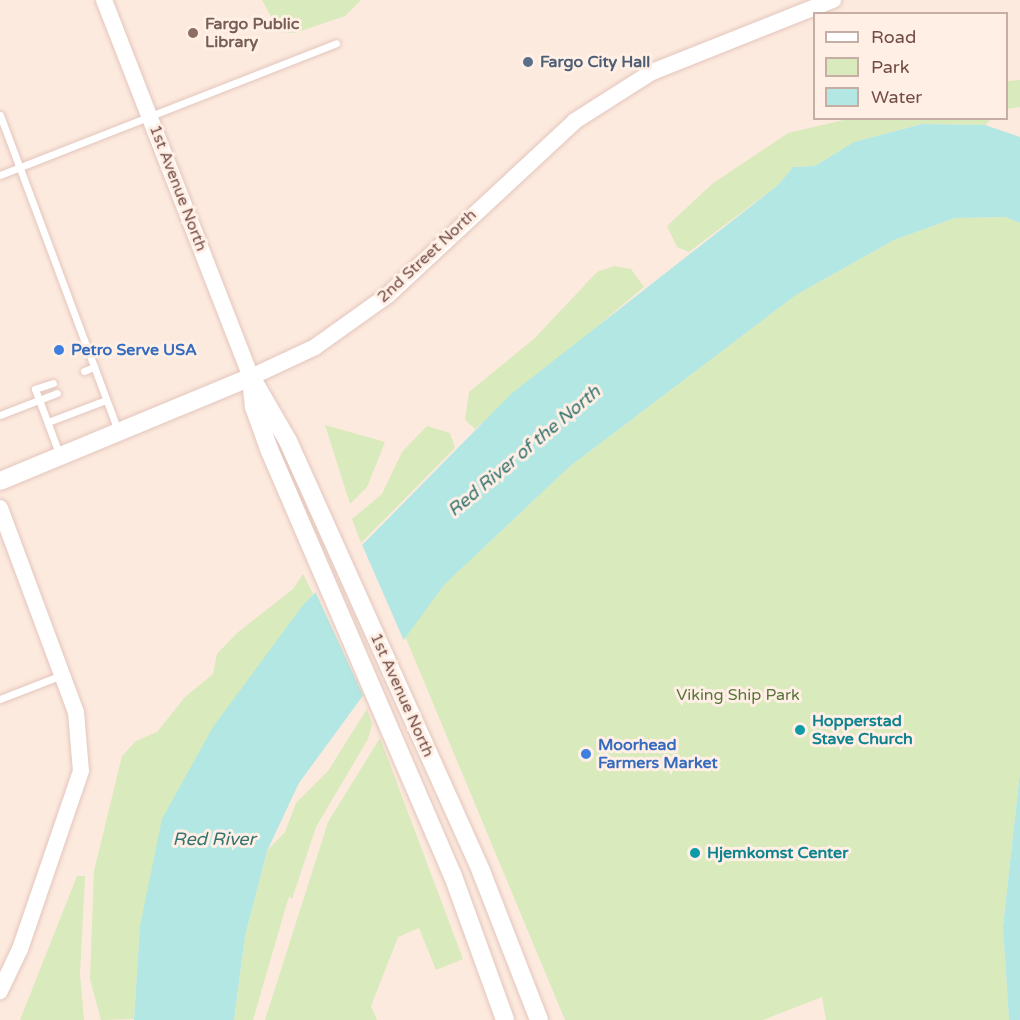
<!DOCTYPE html>
<html>
<head>
<meta charset="utf-8">
<style>
	body { margin:0 }
	#map { position:relative; width:1020px; height:1020px; overflow:hidden; background:#fdeade; font-family:"Varela Round",sans-serif }
	div>[style] { position:absolute }
	[style*='--x'] { left:calc(var(--x)*1px); top:calc(var(--y)*1px); width:calc(var(--w)*1px); rotate:calc(var(--a)*1deg) }
	.green>* { inset:0; background:#d9eabc }
	.water>* { inset:0; background:#b2e7e3 }
	.pier>* { inset:0; background:#fdeade }
	.roads { filter:drop-shadow(0 0 2px #e3c6bd) drop-shadow(0 0 2px #e3c6bd) }
	.service>* { height:7px; margin:-3.5px; padding:0 3.5px; transform-origin:3.5px; border-radius:3.5px; background:#fff }
	.tertiary>* { height:16px; margin:-8px; padding:0 8px; transform-origin:8px; border-radius:8px; background:#fff }
	.secondary>* { height:18px; margin:-9px; padding:0 9px; transform-origin:9px; border-radius:9px; background:#fff }
	.dots>* { width:16px; height:16px; translate:-50% -50%; box-sizing:border-box; border:3px solid #ffefe5; border-radius:50% }
	span { translate:-50% -50%; white-space:nowrap; text-align:center; line-height:1.15; -webkit-text-stroke:6px #ffefe5; paint-order:stroke }
	.education-label { font-size:16px; color:#785e54; font-weight:700 }
	.left { translate:0 -50%; text-align:left }
	.service-label { font-size:16px; color:#4e5e75; font-weight:700 }
	.street-label { font-size:16px; color:#734c45 }
	.shop-label { font-size:16px; color:#366cbe; font-weight:700 }
	.park-label { font-size:16px; color:#58743b }
	.culture-label { font-size:16px; color:#0d838f; font-weight:700 }
	.water-label { font-size:18px; color:#367471; font-style:italic }
	.legend { position:absolute; left:813px; top:12px; width:195px; height:108px; box-sizing:border-box; background:#ffefe5; border:2px solid #c7aea5; margin:0; padding:8px 10px; list-style:none; font-size:18px; color:#734c45 }
	.legend li { display:flex; align-items:center; gap:12px; height:30px }
	.legend b { width:30px; border:2px solid #c7aea5 }
</style>
</head>
<body>
<div id="map">
	<div class="green">
		<i style="clip-path:polygon(262px 0,360px 0,360px 1px,345px 16px,295px 33px,279px 32px)"></i>
		<i style="clip-path:polygon(1020px 80px,1020px 107px,1007px 109px,1007px 81px)"></i>
		<i style="clip-path:polygon(848px 119px,991px 119px,985px 125px,922px 124px,854px 142px,815px 166px,793px 167px,778px 185px,689px 252px,677px 247px,667px 226px,712px 184px,788px 133px)"></i>
		<i style="clip-path:polygon(1005px 217px,1020px 223px,1020px 772px,1003px 926px,1009px 1020px,826px 1020px,822px 997px,763px 1020px,565px 1020px,405px 636px,444px 585px,569px 467px,796px 295px,894px 240px,955px 218px)"></i>
		<i style="clip-path:polygon(614px 266px,631px 269px,644px 287px,475px 429px,465px 420px,469px 392px,535px 338px,597px 272px)"></i>
		<i style="clip-path:polygon(325px 425px,385px 442px,367px 487px,350px 504px)"></i>
		<i style="clip-path:polygon(427px 426px,450px 433px,455px 448px,361px 543px,352px 519px,382px 494px,402px 452px)"></i>
		<i style="clip-path:polygon(303px 574px,313px 594px,140px 926px,134px 1019px,101px 1020px,90px 979px,94px 871px,122px 756px,136px 741px,157px 732px,185px 697px,213px 674px,217px 654px,237px 633px,293px 589px)"></i>
		<i style="clip-path:polygon(367px 709px,372px 724px,368px 739px,316px 827px,292px 899px,289px 896px,253px 1020px,234px 1020px,245px 936px,267px 851px,285px 832px,296px 803px,328px 771px)"></i>
		<i style="clip-path:polygon(380px 738px,463px 959px,436px 970px,419px 928px,398px 937px,371px 1006px,377px 1020px,265px 1020px,328px 822px)"></i>
		<i style="clip-path:polygon(77px 876px,85px 876px,80px 974px,84px 1020px,20px 1020px)"></i>
	</div>
	<div class="water">
		<i style="clip-path:polygon(922px 124px,985px 125px,1020px 137px,1020px 223px,1005px 217px,955px 218px,894px 240px,796px 295px,569px 467px,444px 585px,299px 783px,267px 851px,245px 936px,234px 1020px,134px 1020px,140px 926px,162px 819px,213px 727px,303px 605px,511px 394px,778px 185px,793px 167px,815px 166px,854px 142px)"></i>
		<i style="clip-path:polygon(1020px 772px,1020px 1020px,1009px 1020px,1003px 926px)"></i>
	</div>
	<div class="pier">
		<i style="clip-path:polygon(360px 540px,404px 641px,363px 695px,314px 589px)"></i>
	</div>
	<div class="roads">
		<div class="service">
			<i style="--x:0;--y:115;--w:336;--a:69.5"></i>
			<i style="--x:0;--y:175;--w:361;--a:-21.4"></i>
			<i style="--x:84;--y:371;--w:11;--a:-22"></i>
			<i style="--x:53;--y:383;--w:19;--a:162"></i>
			<i style="--x:35;--y:389;--w:72;--a:69.5"></i>
			<i style="--x:0;--y:415;--w:61;--a:-21.1"></i>
			<i style="--x:48;--y:422;--w:62;--a:-20.8"></i>
			<i style="--x:0;--y:699;--w:66;--a:-21.2"></i>
		</div>
		<div class="tertiary">
			<i style="--x:104;--y:0;--w:405;--a:68.7"></i>
			<i style="--x:251;--y:377;--w:71;--a:-25.1"></i>
			<i style="--x:315;--y:347;--w:90;--a:-35.5"></i>
			<i style="--x:388;--y:295;--w:255;--a:-42.9"></i>
			<i style="--x:575;--y:121;--w:91;--a:-32.5"></i>
			<i style="--x:652;--y:72;--w:195;--a:-21.7"></i>
			<i style="--x:0;--y:508;--w:218;--a:69.6"></i>
			<i style="--x:76;--y:712;--w:59;--a:85.2"></i>
			<i style="--x:81;--y:771;--w:188;--a:108.9"></i>
			<i style="--x:20;--y:949;--w:47;--a:115.5"></i>
		</div>
		<div class="secondary">
			<i style="--x:251;--y:377;--w:74;--a:60"></i>
			<i style="--x:288;--y:441;--w:471;--a:65.8"></i>
			<i style="--x:481;--y:871;--w:160;--a:68.7"></i>
			<i style="--x:251;--y:379;--w:28;--a:84"></i>
			<i style="--x:254;--y:407;--w:45;--a:70.3"></i>
			<i style="--x:269;--y:449;--w:465;--a:66.7"></i>
			<i style="--x:453;--y:876;--w:153;--a:70.1"></i>
			<i style="--x:0;--y:481;--w:272;--a:-22.5"></i>
		</div>
	</div>
	<div class="dots">
		<i style="left:193px;top:33px;background:#8d6e63"></i>
		<i style="left:528px;top:62px;background:#5c6f8a"></i>
		<i style="left:59px;top:350px;background:#3f7fe0"></i>
		<i style="left:800px;top:730px;background:#0f9aa8"></i>
		<i style="left:586px;top:754px;background:#3f7fe0"></i>
		<i style="left:695px;top:853px;background:#0f9aa8"></i>
	</div>
	<div class="education-label">
		<span class="left" style="left:205px;top:33px">Fargo Public<br>Library</span>
	</div>
	<div class="service-label">
		<span class="left" style="left:540px;top:62px">Fargo City Hall</span>
	</div>
	<div class="street-label">
		<span style="left:178px;top:188px;rotate:69deg">1st Avenue North</span>
		<span style="left:427px;top:256px;rotate:-43deg">2nd Street North</span>
		<span style="left:402px;top:695px;rotate:66deg">1st Avenue North</span>
	</div>
	<div class="shop-label">
		<span class="left" style="left:71px;top:350px">Petro Serve USA</span>
		<span class="left" style="left:598px;top:754px">Moorhead<br>Farmers Market</span>
	</div>
	<div class="park-label">
		<span style="left:738px;top:695px">Viking Ship Park</span>
	</div>
	<div class="culture-label">
		<span class="left" style="left:812px;top:730px">Hopperstad<br>Stave Church</span>
		<span class="left" style="left:707px;top:853px">Hjemkomst Center</span>
	</div>
	<div class="water-label">
		<span style="left:524px;top:451px;rotate:-40deg">Red River of the North</span>
		<span style="left:214px;top:839px">Red River</span>
	</div>
	<ul class="legend">
	<li><b style="height:8px;background:#fff"></b>Road</li>
	<li><b style="height:16px;background:#d9eabc"></b>Park</li>
	<li><b style="height:16px;background:#b2e7e3"></b>Water</li>
	</ul>
</div>
</body>
</html>
